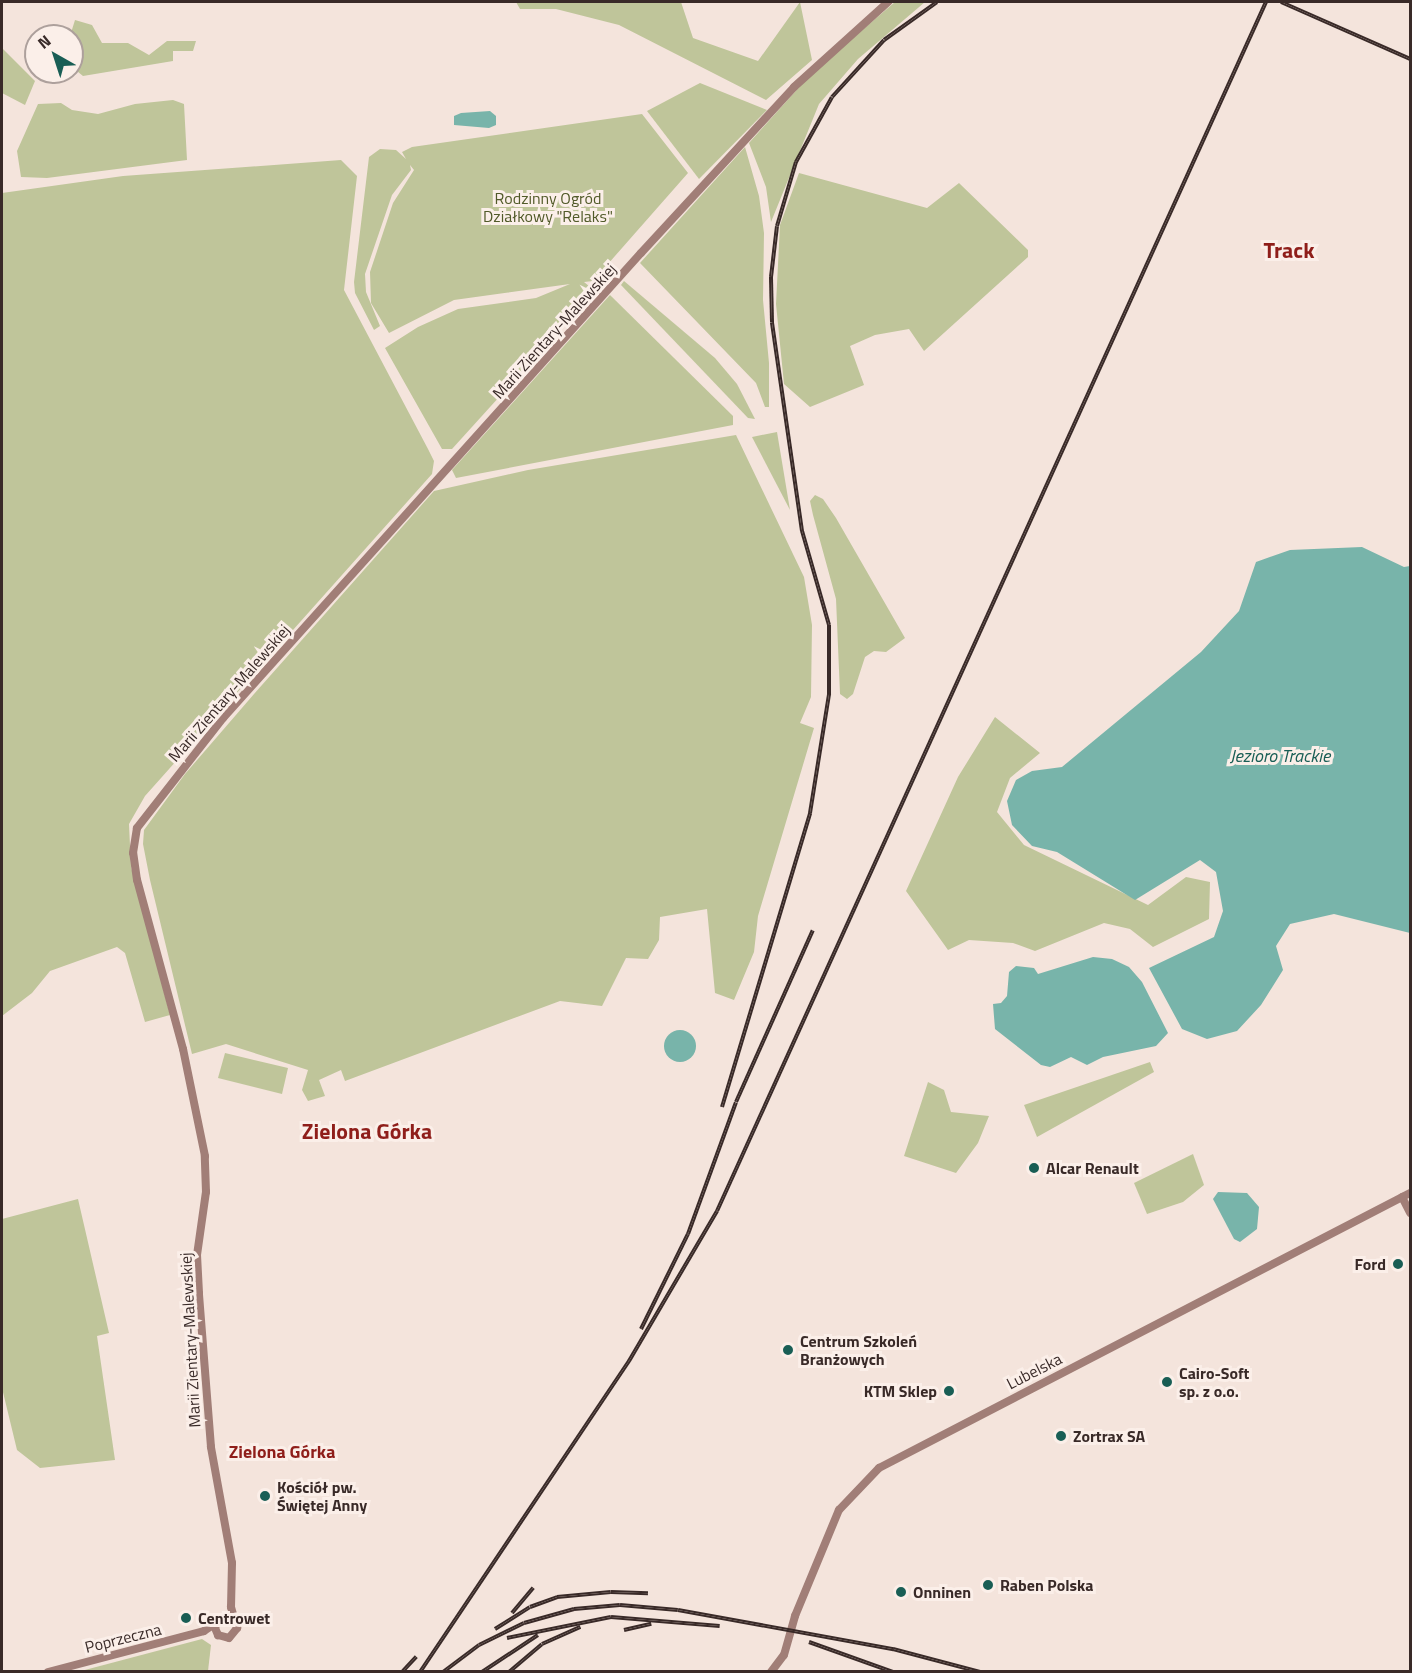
<!DOCTYPE html>
<html>
<head>
<meta charset="utf-8">
<style>
	body { margin:0 }
	#map { position:relative; width:1412px; height:1673px; overflow:hidden; background:#f4e4dc; font-family:"Titillium Web",sans-serif }
	div>[style] { position:absolute }
	[style*='--x'] { left:calc(var(--x)*1px); top:calc(var(--y)*1px); width:calc(var(--w)*1px); rotate:calc(var(--a)*1deg) }
	.green>* { inset:0; background:#bfc59a }
	.water>* { inset:0; background:#78b4aa }
	.round { border-radius:50% }
	.secondary>* { height:8px; margin:-4px; padding:0 4px; transform-origin:4px; border-radius:4px; background:#a17e77 }
	.rail>* { height:4px; margin-top:-2px; transform-origin:0; background:repeating-linear-gradient(90deg,#fbefe9 0 4.5px,#392a28 0 9px); box-sizing:border-box; border-block:2px solid #392a28 }
	.dots>* { width:16px; height:16px; translate:-50% -50%; box-sizing:border-box; border:3px solid #fbefe9; border-radius:50% }
	span { translate:-50% -50%; white-space:nowrap; text-align:center; line-height:1.15; -webkit-text-stroke:6px #fbefe9; paint-order:stroke }
	.park-label { font-size:16px; color:#515a29 }
	.street-label { font-size:16px; color:#392a28 }
	.poi-label { font-size:16px; color:#392a28; font-weight:700 }
	.left { translate:0 -50%; text-align:left }
	.right { translate:-100% -50%; text-align:right }
	.water-label { font-size:18px; color:#195e55; font-style:italic }
	.neighbourhood-label { font-size:18px; color:#8f1e1a; font-weight:700 }
	.district-label { font-size:22px; color:#8f1e1a; font-weight:700 }
	.frame { position:absolute; inset:0; border:3px solid #392a28; pointer-events:none }
	.north { position:absolute; left:24px; top:24px; width:60px; height:60px; box-sizing:border-box; background:#fbefe9; border:2px solid #ada09c; border-radius:50%; rotate:321deg; font-size:16px; font-weight:700; line-height:24px; text-align:center; color:#392a28 }
	.north::after { content:''; display:block; margin:auto; width:21px; height:27px; background:#195e55; clip-path:polygon(50% 0,100% 100%,50% 72%,0 100%) }
</style>
</head>
<body>
<div id="map">
	<div class="green">
		<i style="clip-path:polygon(516px 2px,681px 2px,693px 38px,758px 61px,800px 2px,812px 60px,766px 100px,619px 25px,556px 9px,520px 9px)"></i>
		<i style="clip-path:polygon(895px 2px,925px 2px,858px 59px,819px 104px,771px 222px,766px 187px,749px 143px,811px 74px)"></i>
		<i style="clip-path:polygon(75px 20px,92px 25px,102px 43px,128px 43px,149px 55px,167px 41px,196px 41px,193px 51px,173px 51px,173px 61px,83px 76px,72px 67px,70px 36px)"></i>
		<i style="clip-path:polygon(2px 48px,35px 81px,25px 105px,2px 93px)"></i>
		<i style="clip-path:polygon(700px 83px,767px 110px,699px 179px,647px 111px)"></i>
		<i style="clip-path:polygon(173px 100px,184px 104px,187px 160px,47px 178px,21px 177px,17px 151px,38px 104px,61px 103px,72px 110px,98px 114px,135px 104px)"></i>
		<i style="clip-path:polygon(642px 114px,688px 173px,593px 281px,584px 282px,595px 291px,452px 449px,442px 449px,385px 348px,418px 327px,458px 309px,536px 298px,570px 284px,454px 300px,389px 333px,371px 303px,370px 272px,393px 203px,414px 170px,410px 165px,411px 170px,392px 195px,365px 274px,366px 292px,380px 326px,374px 330px,355px 293px,354px 282px,369px 157px,380px 149px,396px 150px,406px 159px,402px 152px,412px 147px)"></i>
		<i style="clip-path:polygon(745px 147px,759px 196px,764px 233px,763px 300px,769px 363px,769px 407px,765px 407px,756px 383px,640px 263px)"></i>
		<i style="clip-path:polygon(341px 160px,357px 176px,344px 290px,428px 449px,434px 461px,432px 474px,145px 796px,129px 824px,131px 867px,170px 1015px,145px 1022px,125px 953px,117px 947px,50px 971px,32px 993px,2px 1016px,2px 193px,123px 176px)"></i>
		<i style="clip-path:polygon(799px 173px,927px 208px,959px 183px,1028px 250px,1028px 257px,924px 351px,909px 329px,875px 335px,850px 346px,864px 385px,810px 407px,784px 384px,776px 304px,780px 225px)"></i>
		<i style="clip-path:polygon(624px 281px,715px 358px,737px 384px,755px 419px,748px 418px,621px 285px)"></i>
		<i style="clip-path:polygon(610px 295px,733px 416px,733px 425px,456px 478px,452px 470px)"></i>
		<i style="clip-path:polygon(777px 432px,790px 510px,752px 437px)"></i>
		<i style="clip-path:polygon(736px 435px,804px 577px,812px 625px,811px 697px,800px 723px,814px 728px,758px 916px,754px 952px,734px 1000px,715px 993px,707px 909px,660px 917px,659px 940px,648px 959px,626px 958px,602px 1006px,560px 1001px,345px 1081px,341px 1070px,319px 1080px,325px 1096px,308px 1101px,302px 1090px,308px 1070px,226px 1044px,192px 1054px,150px 880px,143px 844px,144px 830px,185px 774px,254px 694px,434px 491px,528px 470px)"></i>
		<i style="clip-path:polygon(815px 495px,823px 499px,836px 518px,905px 638px,886px 652px,874px 651px,865px 657px,853px 694px,847px 699px,840px 694px,836px 599px,813px 515px,810px 501px)"></i>
		<i style="clip-path:polygon(995px 717px,1040px 753px,1010px 778px,997px 812px,1024px 845px,1148px 905px,1186px 877px,1210px 882px,1209px 919px,1153px 947px,1130px 929px,1104px 923px,1035px 951px,1013px 943px,969px 940px,948px 950px,906px 891px,958px 777px)"></i>
		<i style="clip-path:polygon(225px 1053px,288px 1068px,282px 1094px,218px 1078px)"></i>
		<i style="clip-path:polygon(1150px 1062px,1154px 1072px,1037px 1137px,1024px 1105px)"></i>
		<i style="clip-path:polygon(928px 1082px,944px 1090px,951px 1112px,989px 1116px,978px 1143px,956px 1173px,904px 1156px)"></i>
		<i style="clip-path:polygon(1193px 1154px,1204px 1185px,1183px 1202px,1147px 1214px,1134px 1183px)"></i>
		<i style="clip-path:polygon(78px 1199px,109px 1333px,97px 1336px,115px 1460px,40px 1468px,17px 1450px,2px 1388px,2px 1219px)"></i>
		<i style="clip-path:polygon(202px 1639px,211px 1645px,208px 1671px,81px 1671px)"></i>
	</div>
	<div class="water">
		<i style="clip-path:polygon(490px 111px,496px 116px,496px 125px,489px 128px,454px 125px,454px 116px,461px 113px)"></i>
		<i style="clip-path:polygon(1362px 547px,1404px 567px,1410px 566px,1410px 933px,1334px 914px,1290px 924px,1276px 946px,1283px 970px,1261px 1005px,1237px 1031px,1207px 1039px,1182px 1029px,1149px 968px,1214px 937px,1223px 911px,1216px 872px,1200px 860px,1135px 900px,1057px 852px,1032px 846px,1012px 825px,1007px 801px,1016px 780px,1032px 771px,1062px 767px,1201px 652px,1239px 611px,1256px 562px,1290px 550px)"></i>
		<i style="clip-path:polygon(1093px 957px,1112px 959px,1129px 967px,1142px 982px,1168px 1033px,1156px 1046px,1103px 1057px,1087px 1065px,1071px 1057px,1050px 1067px,1041px 1065px,995px 1029px,993px 1004px,1001px 1003px,1007px 996px,1009px 972px,1016px 966px,1034px 968px,1038px 974px)"></i>
		<i class="round" style="left:664px;top:1030px;width:32px;height:32px"></i>
		<i style="clip-path:polygon(1218px 1192px,1247px 1193px,1259px 1207px,1257px 1229px,1240px 1242px,1234px 1239px,1213px 1199px)"></i>
	</div>
	<div class="secondary">
		<i style="--x:1402;--y:1197;--w:18;--a:63"></i>
		<i style="--x:233;--y:1619;--w:15;--a:180"></i>
		<i style="--x:218;--y:1619;--w:9;--a:108"></i>
		<i style="--x:215;--y:1628;--w:8;--a:67"></i>
		<i style="--x:218;--y:1635;--w:11;--a:15"></i>
		<i style="--x:229;--y:1638;--w:13;--a:-51"></i>
		<i style="--x:237;--y:1628;--w:22;--a:-106"></i>
		<i style="--x:231;--y:1607;--w:44;--a:-88.7"></i>
		<i style="--x:232;--y:1563;--w:118;--a:-100.3"></i>
		<i style="--x:211;--y:1447;--w:154;--a:-94.5"></i>
		<i style="--x:199;--y:1293;--w:38;--a:-93"></i>
		<i style="--x:197;--y:1255;--w:64;--a:-81.9"></i>
		<i style="--x:206;--y:1192;--w:36;--a:-92"></i>
		<i style="--x:205;--y:1156;--w:109;--a:-101.6"></i>
		<i style="--x:183;--y:1049;--w:175;--a:-105.2"></i>
		<i style="--x:137;--y:880;--w:27;--a:-98"></i>
		<i style="--x:133;--y:853;--w:25;--a:-81"></i>
		<i style="--x:137;--y:828;--w:140;--a:-52"></i>
		<i style="--x:223;--y:718;--w:625;--a:-48.05"></i>
		<i style="--x:641;--y:253;--w:226;--a:-47.3"></i>
		<i style="--x:794;--y:87;--w:127;--a:-42.1"></i>
		<i style="--x:48;--y:1672;--w:161;--a:-14.7"></i>
		<i style="--x:204;--y:1631;--w:14;--a:-34"></i>
		<i style="--x:771;--y:1672;--w:21;--a:-53"></i>
		<i style="--x:784;--y:1655;--w:41;--a:-74.2"></i>
		<i style="--x:795;--y:1616;--w:115;--a:-67.5"></i>
		<i style="--x:839;--y:1510;--w:58;--a:-46.4"></i>
		<i style="--x:879;--y:1468;--w:598;--a:-27.38"></i>
	</div>
	<div class="rail">
		<i style="--x:1281;--y:2;--w:141;--a:23.8"></i>
		<i style="--x:722;--y:1107;--w:307;--a:-73.3"></i>
		<i style="--x:810;--y:813;--w:121;--a:-80.9"></i>
		<i style="--x:829;--y:694;--w:69;--a:-90"></i>
		<i style="--x:829;--y:625;--w:98;--a:-106"></i>
		<i style="--x:802;--y:531;--w:211;--a:-98.2"></i>
		<i style="--x:772;--y:322;--w:45;--a:-91.3"></i>
		<i style="--x:771;--y:277;--w:51;--a:-83.3"></i>
		<i style="--x:777;--y:226;--w:67;--a:-73.5"></i>
		<i style="--x:796;--y:162;--w:74;--a:-61"></i>
		<i style="--x:832;--y:97;--w:77;--a:-47.6"></i>
		<i style="--x:884;--y:40;--w:65;--a:-35.6"></i>
		<i style="--x:641;--y:1329;--w:106;--a:-63.7"></i>
		<i style="--x:688;--y:1234;--w:140;--a:-70"></i>
		<i style="--x:736;--y:1102;--w:188;--a:-65.9"></i>
		<i style="--x:512;--y:1613;--w:33;--a:-50"></i>
		<i style="--x:495;--y:1629;--w:41;--a:-32.2"></i>
		<i style="--x:530;--y:1607;--w:29;--a:-20"></i>
		<i style="--x:557;--y:1597;--w:54;--a:-5.3"></i>
		<i style="--x:611;--y:1592;--w:37;--a:2"></i>
		<i style="--x:624;--y:1630;--w:28;--a:-13"></i>
		<i style="--x:507;--y:1638;--w:106;--a:-11.4"></i>
		<i style="--x:611;--y:1617;--w:109;--a:4.7"></i>
		<i style="--x:809;--y:1642;--w:89;--a:19.7"></i>
		<i style="--x:402;--y:1672;--w:21;--a:-47"></i>
		<i style="--x:420;--y:1672;--w:375;--a:-56.1"></i>
		<i style="--x:629;--y:1361;--w:174;--a:-59.6"></i>
		<i style="--x:717;--y:1211;--w:1328;--a:-65.58"></i>
		<i style="--x:443;--y:1672;--w:45;--a:-36.9"></i>
		<i style="--x:479;--y:1645;--w:50;--a:-26.1"></i>
		<i style="--x:524;--y:1623;--w:52;--a:-15.6"></i>
		<i style="--x:574;--y:1609;--w:46;--a:-5"></i>
		<i style="--x:620;--y:1605;--w:58;--a:4.9"></i>
		<i style="--x:678;--y:1610;--w:219;--a:10.3"></i>
		<i style="--x:893;--y:1649;--w:90;--a:14.8"></i>
		<i style="--x:482;--y:1672;--w:67;--a:-33.5"></i>
		<i style="--x:509;--y:1672;--w:43;--a:-40.3"></i>
		<i style="--x:542;--y:1644;--w:42;--a:-24.1"></i>
	</div>
	<div class="dots">
		<i style="left:1034px;top:1168px;background:#195e55"></i>
		<i style="left:1398px;top:1264px;background:#195e55"></i>
		<i style="left:788px;top:1350px;background:#195e55"></i>
		<i style="left:1167px;top:1382px;background:#195e55"></i>
		<i style="left:949px;top:1391px;background:#195e55"></i>
		<i style="left:1061px;top:1436px;background:#195e55"></i>
		<i style="left:265px;top:1496px;background:#195e55"></i>
		<i style="left:988px;top:1585px;background:#195e55"></i>
		<i style="left:901px;top:1592px;background:#195e55"></i>
		<i style="left:186px;top:1618px;background:#195e55"></i>
	</div>
	<div class="park-label">
		<span style="left:548px;top:207px">Rodzinny Ogród<br>Działkowy "Relaks"</span>
	</div>
	<div class="street-label">
		<span style="left:554px;top:331px;rotate:-48deg">Marii Zientary-Malewskiej</span>
		<span style="left:229px;top:693px;rotate:-49deg">Marii Zientary-Malewskiej</span>
		<span style="left:190px;top:1340px;rotate:-93deg">Marii Zientary-Malewskiej</span>
		<span style="left:1034px;top:1371px;rotate:-27deg">Lubelska</span>
		<span style="left:123px;top:1638px;rotate:-14deg">Poprzeczna</span>
	</div>
	<div class="poi-label">
		<span class="left" style="left:1046px;top:1168px">Alcar Renault</span>
		<span class="right" style="left:1386px;top:1264px">Ford</span>
		<span class="left" style="left:800px;top:1350px">Centrum Szkoleń<br>Branżowych</span>
		<span class="left" style="left:1179px;top:1382px">Cairo-Soft<br>sp. z o.o.</span>
		<span class="right" style="left:937px;top:1391px">KTM Sklep</span>
		<span class="left" style="left:1073px;top:1436px">Zortrax SA</span>
		<span class="left" style="left:277px;top:1496px">Kościół pw.<br>Świętej Anny</span>
		<span class="left" style="left:1000px;top:1585px">Raben Polska</span>
		<span class="left" style="left:913px;top:1592px">Onninen</span>
		<span class="left" style="left:198px;top:1618px">Centrowet</span>
	</div>
	<div class="water-label">
		<span style="left:1280px;top:756px">Jezioro Trackie</span>
	</div>
	<div class="neighbourhood-label">
		<span style="left:282px;top:1452px">Zielona Górka</span>
	</div>
	<div class="district-label">
		<span style="left:1289px;top:251px">Track</span>
		<span style="left:367px;top:1132px">Zielona Górka</span>
	</div>
	<div class="frame"></div>
	<div class="north">N</div>
</div>
</body>
</html>
